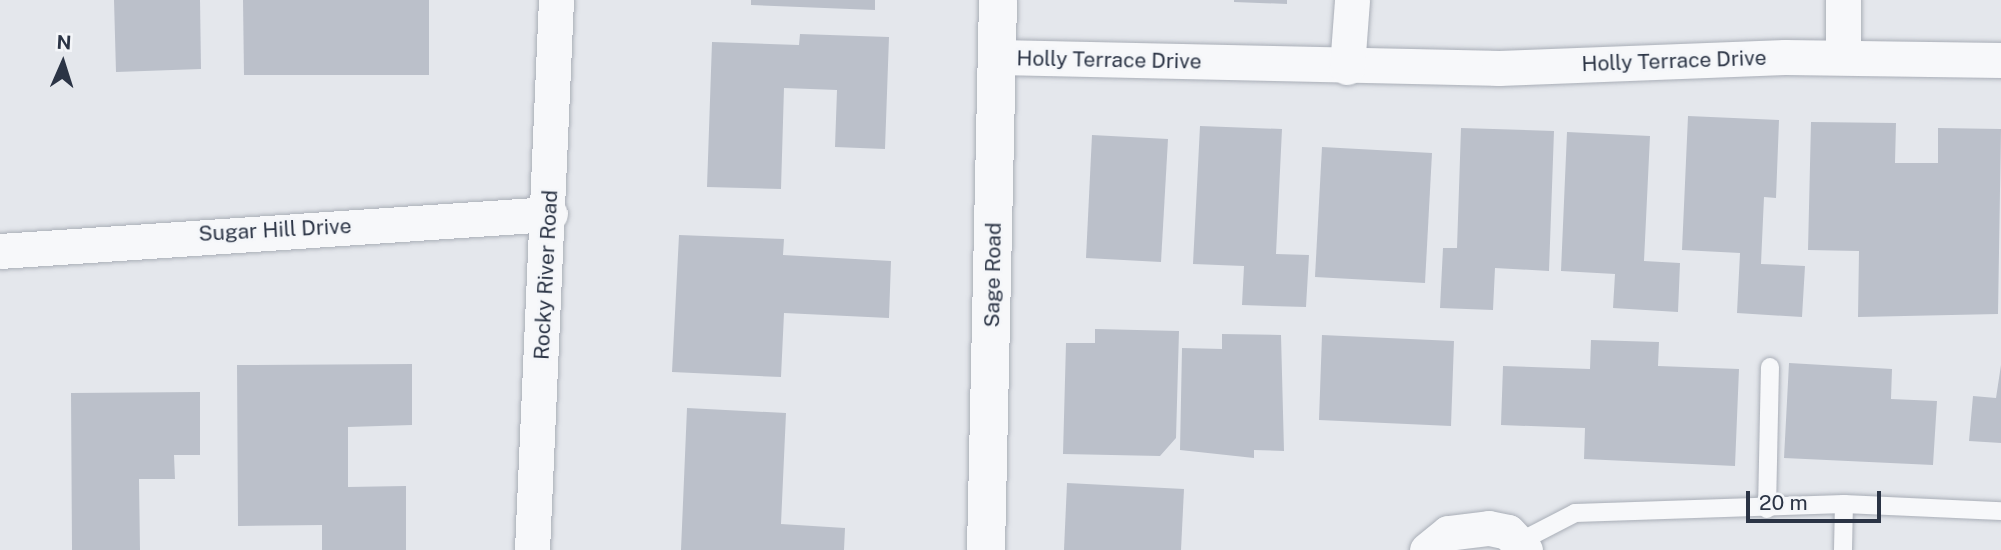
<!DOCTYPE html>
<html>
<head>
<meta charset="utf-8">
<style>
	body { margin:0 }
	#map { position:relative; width:2001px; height:550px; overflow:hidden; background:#e4e7ec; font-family:"Public Sans",sans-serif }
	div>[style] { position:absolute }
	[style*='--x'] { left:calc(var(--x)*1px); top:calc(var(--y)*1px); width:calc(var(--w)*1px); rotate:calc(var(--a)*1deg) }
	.building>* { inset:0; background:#bbc0ca }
	.roads { filter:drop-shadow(0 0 2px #a9aeb7) drop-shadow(0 0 2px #a9aeb7) }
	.service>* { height:18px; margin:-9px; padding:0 9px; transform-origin:9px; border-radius:9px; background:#f7f8fa }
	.minor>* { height:35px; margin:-17.5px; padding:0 17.5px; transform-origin:17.5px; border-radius:17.5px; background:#f7f8fa }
	.tertiary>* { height:38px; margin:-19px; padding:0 19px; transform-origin:19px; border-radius:19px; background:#f7f8fa }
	span { translate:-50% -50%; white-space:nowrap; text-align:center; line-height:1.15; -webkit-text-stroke:5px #f4f6f9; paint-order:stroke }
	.street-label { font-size:21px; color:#2b3445 }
	.north { position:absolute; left:28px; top:28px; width:70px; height:70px; -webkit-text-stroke:5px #f4f6f9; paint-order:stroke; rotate:3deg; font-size:19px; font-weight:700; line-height:28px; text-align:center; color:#2b3445 }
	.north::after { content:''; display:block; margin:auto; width:24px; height:32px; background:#2b3445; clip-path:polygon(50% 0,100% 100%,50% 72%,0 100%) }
	.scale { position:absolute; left:1746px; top:491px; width:135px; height:32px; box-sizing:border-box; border:4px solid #2b3445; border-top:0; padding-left:9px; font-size:21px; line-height:24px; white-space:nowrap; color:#2b3445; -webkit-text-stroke:5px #f4f6f9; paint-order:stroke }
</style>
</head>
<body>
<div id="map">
	<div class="building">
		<i style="clip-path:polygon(114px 0,200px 0,201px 69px,116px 72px)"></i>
		<i style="clip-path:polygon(243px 0,429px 0,429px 75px,244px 75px)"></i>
		<i style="clip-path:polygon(751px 0,875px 0,875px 10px,751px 5px)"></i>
		<i style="clip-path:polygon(1234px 0,1287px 0,1287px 4px,1234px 2px)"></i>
		<i style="clip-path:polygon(800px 34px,889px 37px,885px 149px,835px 147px,837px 90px,784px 88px,781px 189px,707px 187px,712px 42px,799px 45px)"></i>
		<i style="clip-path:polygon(1688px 116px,1779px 120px,1776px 198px,1764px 197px,1761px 264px,1805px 266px,1802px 317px,1737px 313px,1740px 253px,1682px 250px)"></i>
		<i style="clip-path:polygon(1811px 122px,1896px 123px,1895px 163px,1938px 163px,1938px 128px,2001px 129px,1998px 314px,1858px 317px,1859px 251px,1808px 250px)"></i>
		<i style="clip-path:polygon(1200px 126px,1282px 129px,1276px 254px,1309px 255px,1306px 307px,1242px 305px,1244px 266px,1193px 264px)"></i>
		<i style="clip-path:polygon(1461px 128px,1554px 131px,1549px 271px,1495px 268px,1493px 310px,1440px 308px,1443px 248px,1457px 248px)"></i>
		<i style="clip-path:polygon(1567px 132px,1650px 136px,1644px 261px,1680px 263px,1678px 312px,1613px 308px,1615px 274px,1561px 271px)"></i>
		<i style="clip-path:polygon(1092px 135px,1168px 139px,1161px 262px,1086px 258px)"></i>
		<i style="clip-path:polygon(1322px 147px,1432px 153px,1425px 283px,1315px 277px)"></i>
		<i style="clip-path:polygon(679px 235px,784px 239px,783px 255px,891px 261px,889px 318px,784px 313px,781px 377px,672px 372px)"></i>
		<i style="clip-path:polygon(1095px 329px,1179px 331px,1176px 438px,1160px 456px,1063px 454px,1066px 343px,1095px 343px)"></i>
		<i style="clip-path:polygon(1222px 334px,1281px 335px,1284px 451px,1254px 450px,1254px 458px,1180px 450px,1182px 348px,1222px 349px)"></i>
		<i style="clip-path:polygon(1322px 335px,1454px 341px,1451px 426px,1319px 420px)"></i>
		<i style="clip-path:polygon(1591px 340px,1659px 342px,1658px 366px,1739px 369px,1735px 466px,1584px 459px,1585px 428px,1501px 425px,1503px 366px,1590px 369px)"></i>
		<i style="clip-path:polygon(1789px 363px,1892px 369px,1891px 399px,1937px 401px,1933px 465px,1784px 458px)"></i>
		<i style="clip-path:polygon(412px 364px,412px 425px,348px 427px,348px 487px,406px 486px,406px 550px,322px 550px,322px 525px,238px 526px,237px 365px)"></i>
		<i style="clip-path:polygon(2001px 365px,2001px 443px,1969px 441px,1973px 396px,1996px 398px)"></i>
		<i style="clip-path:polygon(200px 392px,200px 455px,174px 455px,175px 479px,139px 479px,140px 550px,72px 550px,71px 393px)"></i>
		<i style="clip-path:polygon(687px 408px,786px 413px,781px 524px,845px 528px,844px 550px,681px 550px)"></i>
		<i style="clip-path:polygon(1067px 483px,1184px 489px,1181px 550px,1064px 550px)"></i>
	</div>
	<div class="roads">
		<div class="service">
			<i style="--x:1767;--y:509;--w:142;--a:-88.8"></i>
			<i style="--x:1521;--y:541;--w:61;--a:-27.4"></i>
			<i style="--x:1575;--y:513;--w:269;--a:-1.9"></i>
			<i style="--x:1844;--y:504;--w:157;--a:2.6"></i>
			<i style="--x:1843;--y:550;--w:46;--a:-88.8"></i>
		</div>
		<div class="minor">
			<i style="--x:1843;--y:0;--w:57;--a:90"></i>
			<i style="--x:998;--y:57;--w:501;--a:1.26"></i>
			<i style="--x:1499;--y:68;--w:286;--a:-2.2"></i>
			<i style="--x:1785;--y:57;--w:216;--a:0.8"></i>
			<i style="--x:1347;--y:67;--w:67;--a:-85.7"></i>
			<i style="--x:0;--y:251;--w:551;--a:-3.85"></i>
			<i style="--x:532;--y:550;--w:551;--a:-87.5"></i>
			<i style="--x:1427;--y:550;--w:27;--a:-39"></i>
			<i style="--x:1448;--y:533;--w:41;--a:-7"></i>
			<i style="--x:1489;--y:528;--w:19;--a:12"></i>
			<i style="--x:1508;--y:532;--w:25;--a:47"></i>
		</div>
		<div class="tertiary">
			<i style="--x:986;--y:550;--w:550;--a:-88.75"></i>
		</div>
	</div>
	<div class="street-label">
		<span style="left:1109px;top:60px;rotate:1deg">Holly Terrace Drive</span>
		<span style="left:1674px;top:61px;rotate:-2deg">Holly Terrace Drive</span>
		<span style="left:275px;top:230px;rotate:-3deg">Sugar Hill Drive</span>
		<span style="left:546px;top:275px;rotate:-87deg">Rocky River Road</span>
		<span style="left:993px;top:275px;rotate:-89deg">Sage Road</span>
	</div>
	<div class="north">N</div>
	<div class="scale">20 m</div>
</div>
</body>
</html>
